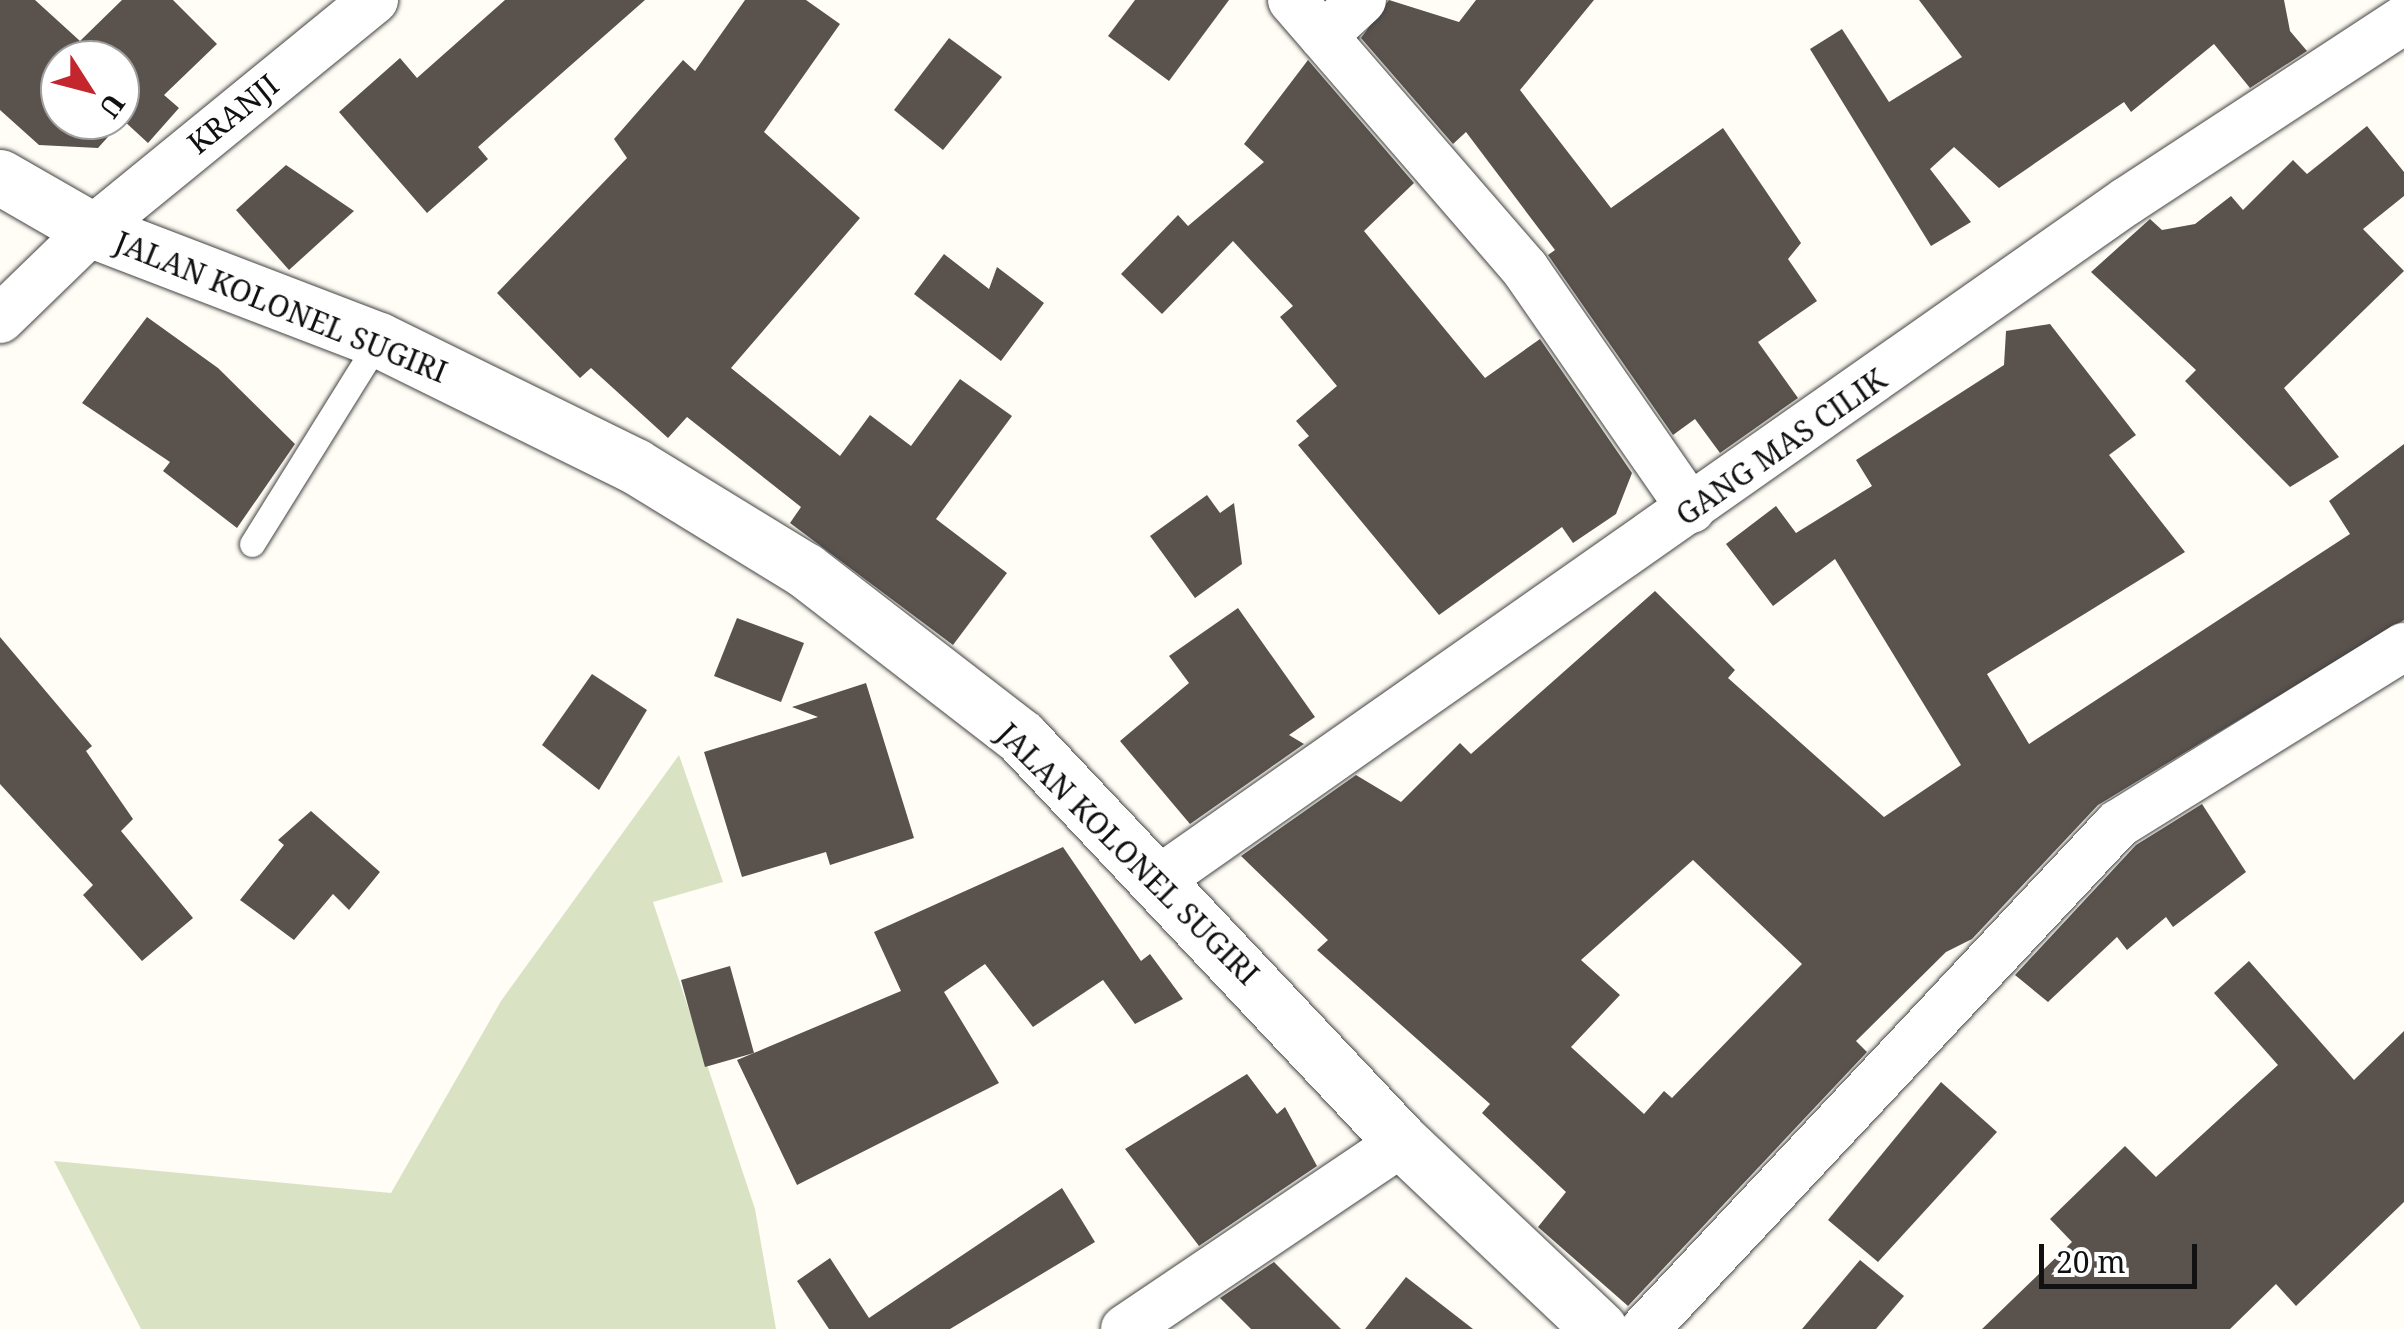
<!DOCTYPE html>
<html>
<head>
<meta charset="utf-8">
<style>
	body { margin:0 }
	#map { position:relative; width:2404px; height:1329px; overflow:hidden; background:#fffdf5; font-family:"Noto Serif",serif }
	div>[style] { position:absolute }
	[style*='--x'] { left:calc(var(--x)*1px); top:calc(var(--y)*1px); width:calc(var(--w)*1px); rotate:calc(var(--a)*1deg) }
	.cemetery>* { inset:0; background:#d9e3c4 }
	.building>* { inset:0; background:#5a524d }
	.roads { filter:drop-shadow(0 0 2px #444) drop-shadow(0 0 2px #444) }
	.service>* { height:25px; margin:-12.5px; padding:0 12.5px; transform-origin:12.5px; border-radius:12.5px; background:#fff }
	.minor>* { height:48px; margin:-24px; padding:0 24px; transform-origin:24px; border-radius:24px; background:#fff }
	.tertiary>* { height:55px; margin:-27.5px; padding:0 27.5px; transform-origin:27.5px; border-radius:27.5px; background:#fff }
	span { translate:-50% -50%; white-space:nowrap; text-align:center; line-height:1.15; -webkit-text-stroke:10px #fff; paint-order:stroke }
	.street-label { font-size:30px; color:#111 }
	.north { position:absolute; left:40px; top:40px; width:100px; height:100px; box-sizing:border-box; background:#fff; border:2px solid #a0a0a0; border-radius:50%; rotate:126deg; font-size:28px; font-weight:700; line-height:40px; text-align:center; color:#111 }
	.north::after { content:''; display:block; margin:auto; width:35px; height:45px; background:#c4262e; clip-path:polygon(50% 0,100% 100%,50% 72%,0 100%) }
	.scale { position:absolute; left:2039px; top:1244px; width:158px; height:45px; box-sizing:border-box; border:5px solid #111; border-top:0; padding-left:12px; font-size:30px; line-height:35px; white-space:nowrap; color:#111; -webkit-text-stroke:8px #fff; paint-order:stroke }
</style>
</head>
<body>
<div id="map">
	<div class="cemetery">
		<i style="clip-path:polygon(679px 755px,723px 882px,653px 902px,755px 1209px,776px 1329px,141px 1329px,54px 1161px,391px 1193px,501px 1001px)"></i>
	</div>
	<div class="building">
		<i style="clip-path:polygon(evenodd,0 0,35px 0,80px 41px,122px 0,173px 0,217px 44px,164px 95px,179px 108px,148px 143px,123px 120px,98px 148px,39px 145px,0 110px,0 0,60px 60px,120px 60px,120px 120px,60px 120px,60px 60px)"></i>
		<i style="clip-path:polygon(505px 0,645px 0,478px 147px,488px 159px,427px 213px,339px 112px,400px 58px,417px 78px)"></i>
		<i style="clip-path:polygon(745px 0,806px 0,840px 24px,764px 132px,860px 218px,731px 368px,840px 456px,870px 415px,911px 446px,960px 379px,1012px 416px,936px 519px,1007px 573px,953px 645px,790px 523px,801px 507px,687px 417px,668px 438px,591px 368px,580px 378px,497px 293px,627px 158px,614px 139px,683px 60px,695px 71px)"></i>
		<i style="clip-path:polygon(1135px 0,1229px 0,1169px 81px,1108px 36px)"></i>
		<i style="clip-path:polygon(1389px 0,1459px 22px,1476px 0,1594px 0,1520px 90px,1611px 208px,1723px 128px,1801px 243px,1788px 259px,1817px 301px,1758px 342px,1798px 398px,1720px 453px,1695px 419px,1673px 435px,1548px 255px,1555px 250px,1466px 132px,1453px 144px,1361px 38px)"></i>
		<i style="clip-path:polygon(1919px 0,2284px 0,2290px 31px,2307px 51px,2250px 88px,2214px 44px,2131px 112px,2124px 102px,1999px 188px,1954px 147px,1930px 169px,1971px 222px,1931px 246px,1810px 49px,1842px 29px,1889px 102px,1962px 57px)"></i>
		<i style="clip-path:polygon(949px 38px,1002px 77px,943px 150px,894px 110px)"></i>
		<i style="clip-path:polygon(1308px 60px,1414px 183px,1364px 231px,1485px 378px,1540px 339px,1632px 473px,1616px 514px,1573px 543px,1562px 527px,1439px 615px,1298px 445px,1309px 436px,1296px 421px,1337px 386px,1280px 317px,1293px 306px,1233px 241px,1162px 314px,1121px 274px,1178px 215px,1188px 226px,1264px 162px,1244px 144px)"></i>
		<i style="clip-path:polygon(2367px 126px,2404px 172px,2404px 196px,2363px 229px,2404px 271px,2284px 388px,2339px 457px,2290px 487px,2185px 381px,2196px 370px,2091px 272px,2150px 219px,2162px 230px,2195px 224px,2231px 196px,2243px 210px,2293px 160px,2307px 174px)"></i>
		<i style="clip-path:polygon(286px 165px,354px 211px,289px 270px,236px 210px)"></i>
		<i style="clip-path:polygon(944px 254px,989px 289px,997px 267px,1044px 303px,1001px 361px,914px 294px)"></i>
		<i style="clip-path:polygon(147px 317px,218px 368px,295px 444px,237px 528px,163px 471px,170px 462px,82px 403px)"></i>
		<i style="clip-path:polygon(evenodd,2050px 324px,2136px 435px,2109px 455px,2185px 552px,1987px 674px,2029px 744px,2350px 534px,2329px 501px,2404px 444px,2404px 620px,2098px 805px,1972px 939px,1946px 952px,1856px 1041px,1867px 1052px,1628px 1306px,1538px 1227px,1566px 1192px,1482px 1113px,1490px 1104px,1317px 950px,1328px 940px,1241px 856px,1356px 775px,1401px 802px,1460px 743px,1471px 754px,1655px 591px,1735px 670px,1728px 678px,1884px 817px,1961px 765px,1835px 559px,1773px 606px,1726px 544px,1776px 506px,1796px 533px,1872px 486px,1856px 460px,2004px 365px,2006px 331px,2050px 324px,1693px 860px,1802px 964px,1672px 1098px,1664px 1091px,1644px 1114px,1571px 1047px,1620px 995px,1581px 960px,1693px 860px)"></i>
		<i style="clip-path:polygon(1207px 495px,1220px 513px,1234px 503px,1242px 564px,1195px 598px,1150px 536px)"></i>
		<i style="clip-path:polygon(1238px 608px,1315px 717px,1289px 735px,1304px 744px,1190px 824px,1120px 741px,1189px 683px,1169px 656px)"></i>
		<i style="clip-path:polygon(737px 618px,804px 643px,781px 702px,714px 676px)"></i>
		<i style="clip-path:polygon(0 637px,92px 746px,86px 751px,133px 819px,121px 831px,193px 918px,142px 961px,83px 895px,93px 885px,0 784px)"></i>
		<i style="clip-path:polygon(592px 674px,647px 710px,599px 790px,542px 745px)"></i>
		<i style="clip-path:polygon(866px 683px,914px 838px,830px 865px,826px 852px,742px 877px,704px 752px,818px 717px,792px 707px)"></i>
		<i style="clip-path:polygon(2202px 804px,2246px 872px,2173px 927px,2166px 917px,2127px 950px,2117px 937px,2048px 1002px,2015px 975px,2136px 845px)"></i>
		<i style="clip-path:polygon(311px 811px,380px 872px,349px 910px,333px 894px,294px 940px,240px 900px,284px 845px,278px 840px)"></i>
		<i style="clip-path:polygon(1063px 847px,1141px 961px,1150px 954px,1183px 999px,1135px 1024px,1103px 980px,1033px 1027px,985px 964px,944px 992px,999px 1083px,797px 1185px,737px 1060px,901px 991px,874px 932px)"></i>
		<i style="clip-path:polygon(2249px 961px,2354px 1080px,2404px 1031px,2404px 1202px,2296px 1306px,2276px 1284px,2230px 1329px,1982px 1329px,2072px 1242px,2050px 1219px,2125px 1146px,2156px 1177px,2278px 1065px,2214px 993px)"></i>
		<i style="clip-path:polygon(730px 966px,754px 1053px,705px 1067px,681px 980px)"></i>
		<i style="clip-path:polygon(1247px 1074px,1277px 1114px,1285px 1107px,1317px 1166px,1199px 1246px,1125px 1149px)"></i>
		<i style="clip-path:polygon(1941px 1082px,1997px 1132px,1878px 1262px,1828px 1220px)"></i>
		<i style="clip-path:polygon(1062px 1188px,1095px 1242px,950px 1329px,829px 1329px,797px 1281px,830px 1258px,869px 1318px)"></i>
		<i style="clip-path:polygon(1860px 1260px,1904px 1296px,1876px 1329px,1802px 1329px)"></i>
		<i style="clip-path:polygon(1274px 1262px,1341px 1329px,1251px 1329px,1220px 1298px)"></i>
		<i style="clip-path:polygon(1406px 1277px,1473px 1329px,1365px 1329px)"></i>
	</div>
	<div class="roads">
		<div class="service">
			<i style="--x:252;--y:544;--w:240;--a:-58.1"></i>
		</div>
		<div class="minor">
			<i style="--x:1292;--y:0;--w:356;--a:49.1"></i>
			<i style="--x:1525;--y:269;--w:292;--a:55.3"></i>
			<i style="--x:1323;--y:36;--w:53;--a:-42.7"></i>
			<i style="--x:0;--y:319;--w:128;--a:-44.1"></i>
			<i style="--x:92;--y:230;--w:364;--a:-39.2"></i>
			<i style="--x:1160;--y:879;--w:1181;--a:-35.04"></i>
			<i style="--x:2127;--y:201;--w:331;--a:-33.2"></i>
			<i style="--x:1125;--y:1329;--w:334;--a:-34"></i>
			<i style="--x:1645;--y:1329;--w:692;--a:-46.87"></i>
			<i style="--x:2118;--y:824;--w:336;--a:-31.8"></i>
		</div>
		<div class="tertiary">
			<i style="--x:0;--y:177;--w:106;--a:29.9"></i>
			<i style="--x:92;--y:230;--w:307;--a:21"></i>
			<i style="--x:379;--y:340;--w:285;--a:26.2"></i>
			<i style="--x:635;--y:466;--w:199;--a:31.5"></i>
			<i style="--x:805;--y:570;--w:273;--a:37.7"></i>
			<i style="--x:1021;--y:737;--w:556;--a:46.75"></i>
			<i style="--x:1402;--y:1142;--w:272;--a:43.4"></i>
		</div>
	</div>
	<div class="street-label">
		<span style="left:233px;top:114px;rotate:-39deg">KRANJI</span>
		<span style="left:281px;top:307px;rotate:22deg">JALAN KOLONEL SUGIRI</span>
		<span style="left:1781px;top:447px;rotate:-35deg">GANG MAS CILIK</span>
		<span style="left:1128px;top:854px;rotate:45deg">JALAN KOLONEL SUGIRI</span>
	</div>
	<div class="north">U</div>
	<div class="scale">20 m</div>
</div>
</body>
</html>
